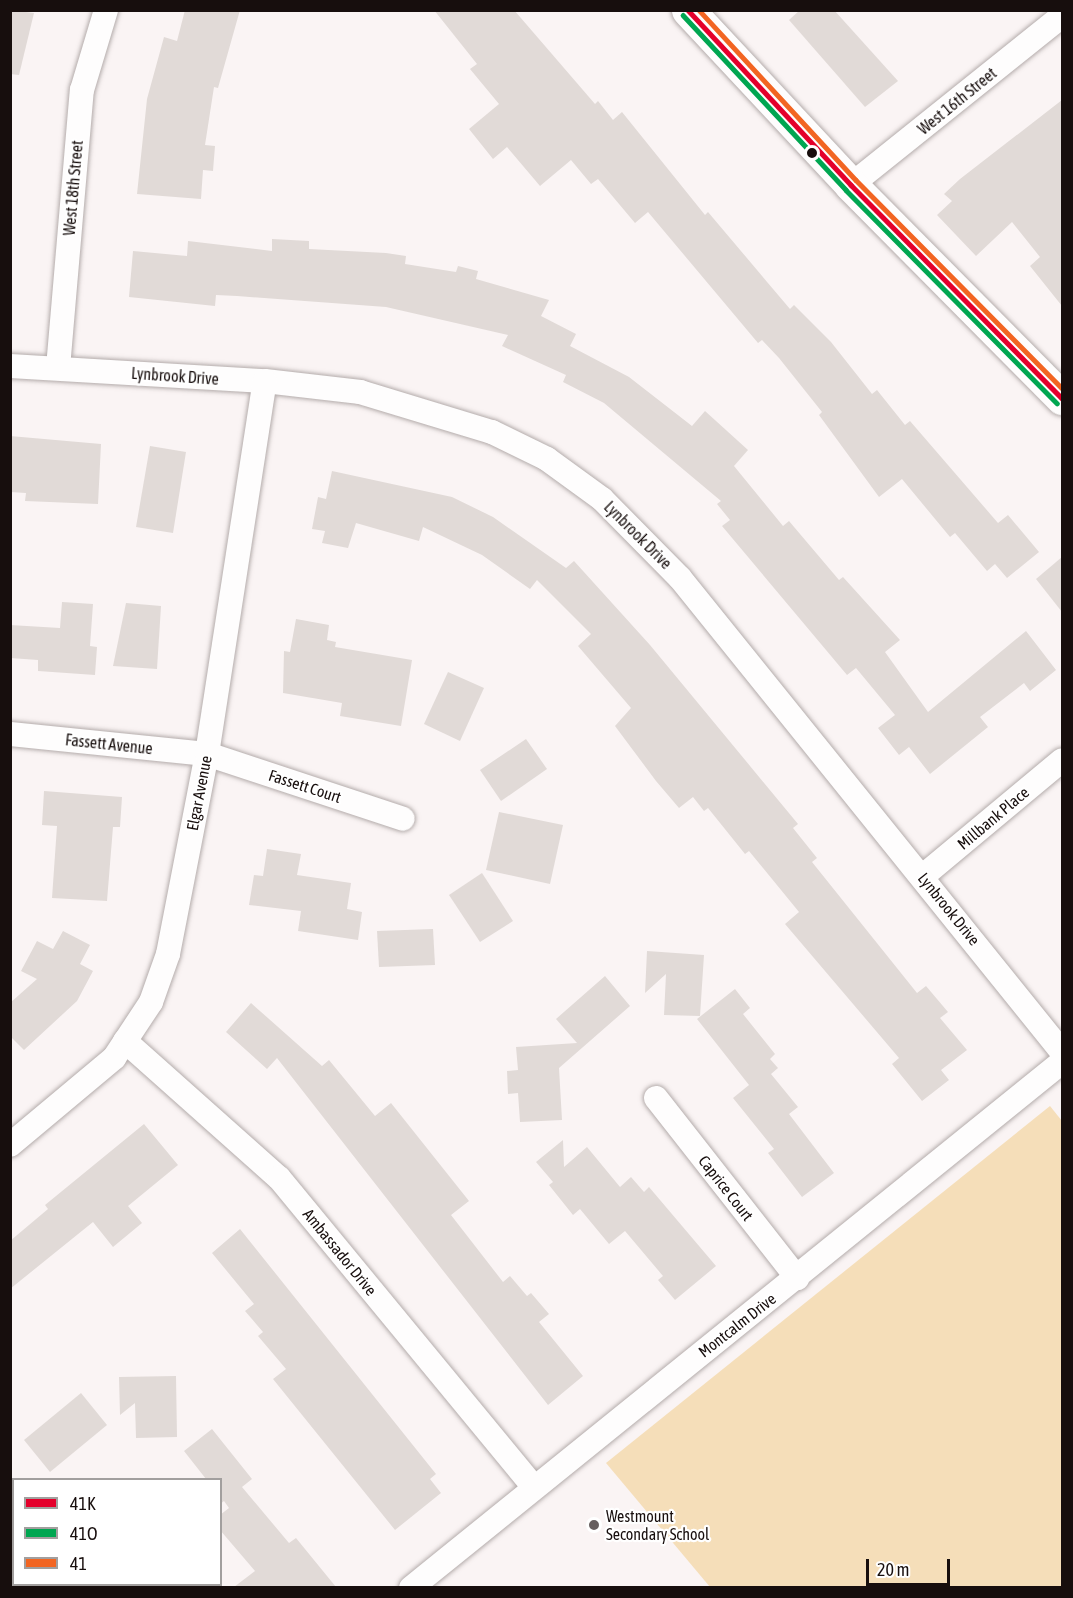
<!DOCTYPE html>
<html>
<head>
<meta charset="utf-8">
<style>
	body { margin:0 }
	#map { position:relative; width:1073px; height:1598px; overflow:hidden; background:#faf4f4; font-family:"Asap Condensed",sans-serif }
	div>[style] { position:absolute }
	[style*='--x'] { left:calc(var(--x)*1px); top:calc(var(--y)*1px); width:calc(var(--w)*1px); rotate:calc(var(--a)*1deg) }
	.green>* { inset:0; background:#f5deb9 }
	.building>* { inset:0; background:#e1dad7 }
	.roads { filter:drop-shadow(0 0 2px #b4acab) drop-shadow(0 0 2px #b4acab) }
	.street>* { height:24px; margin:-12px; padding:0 12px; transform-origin:12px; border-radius:12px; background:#fefdfd }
	.secondary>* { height:33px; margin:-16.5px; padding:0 16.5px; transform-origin:16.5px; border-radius:16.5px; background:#fefdfd }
	.bus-1>* { height:4.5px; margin:-2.25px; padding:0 2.25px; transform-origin:2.25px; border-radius:2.25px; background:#e4002b }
	.bus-2>* { height:4.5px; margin:-2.25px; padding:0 2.25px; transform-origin:2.25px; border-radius:2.25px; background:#00a651 }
	.bus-3>* { height:4.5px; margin:-2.25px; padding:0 2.25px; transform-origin:2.25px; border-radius:2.25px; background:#f26522 }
	.dots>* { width:16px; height:16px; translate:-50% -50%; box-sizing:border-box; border:3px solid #fff; border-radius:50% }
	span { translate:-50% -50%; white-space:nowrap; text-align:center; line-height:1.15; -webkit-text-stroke:4.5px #fff; paint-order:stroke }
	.street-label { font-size:16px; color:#170e0d }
	.poi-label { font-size:16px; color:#170e0d }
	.left { translate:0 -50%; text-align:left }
	.frame { position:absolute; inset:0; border:12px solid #170e0d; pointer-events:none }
	.legend { position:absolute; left:12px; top:1478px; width:210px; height:108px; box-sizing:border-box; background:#fff; border:2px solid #a29f9e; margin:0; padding:8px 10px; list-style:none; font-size:18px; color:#170e0d }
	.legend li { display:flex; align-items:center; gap:12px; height:30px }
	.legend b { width:30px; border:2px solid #a29f9e }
	.scale { position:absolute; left:866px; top:1559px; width:84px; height:27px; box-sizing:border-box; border:3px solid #170e0d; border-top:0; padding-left:8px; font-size:18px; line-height:21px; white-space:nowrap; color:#170e0d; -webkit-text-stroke:4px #fff; paint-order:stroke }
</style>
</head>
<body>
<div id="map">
	<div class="green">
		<i style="clip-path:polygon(1050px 1106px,1062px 1121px,1062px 1587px,710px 1587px,606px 1463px)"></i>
	</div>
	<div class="building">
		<i style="clip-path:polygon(10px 10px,34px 13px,19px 75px,10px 74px)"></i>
		<i style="clip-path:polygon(185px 10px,240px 10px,218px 88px,214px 87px,205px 145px,215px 146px,213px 171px,203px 170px,201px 199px,137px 194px,147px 99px,164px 37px,177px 41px)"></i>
		<i style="clip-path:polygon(434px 10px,514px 10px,595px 104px,598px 101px,613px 120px,622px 112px,705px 215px,708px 212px,790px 309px,794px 305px,831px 342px,872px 394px,877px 390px,905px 425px,910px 421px,998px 523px,1008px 515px,1039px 552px,1007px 578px,995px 564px,987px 571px,955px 533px,950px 537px,902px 479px,879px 497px,819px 415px,822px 412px,779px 358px,762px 340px,758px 343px,648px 212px,635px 223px,598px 179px,591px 184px,571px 160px,540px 186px,507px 147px,493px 159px,469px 129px,499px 104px,470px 69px,477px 64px)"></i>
		<i style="clip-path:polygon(800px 10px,834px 10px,898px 81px,865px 107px,789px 20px)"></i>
		<i style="clip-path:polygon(1062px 100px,1062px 306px,1030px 266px,1040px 257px,1012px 222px,976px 256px,937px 215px,952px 201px,944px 194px,960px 179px)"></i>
		<i style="clip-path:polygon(272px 239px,309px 241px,309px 249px,386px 253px,406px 256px,405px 264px,456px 272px,458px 266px,478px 271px,476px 279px,549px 300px,541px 316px,576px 334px,570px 346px,629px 377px,692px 426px,705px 411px,748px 450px,734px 466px,783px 526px,789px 521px,839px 580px,843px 577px,900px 640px,885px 652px,928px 712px,1026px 631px,1056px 670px,1030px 691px,1024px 683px,980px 717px,988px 727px,930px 774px,909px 747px,899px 755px,878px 728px,895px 715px,856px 668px,847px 675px,722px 526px,730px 520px,717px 504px,721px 501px,604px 403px,563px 382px,566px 375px,502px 346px,508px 335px,386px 307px,237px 296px,216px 295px,215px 306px,129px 297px,133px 251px,187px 256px,188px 241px,272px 251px)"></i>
		<i style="clip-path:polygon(10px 436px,101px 444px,98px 504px,25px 501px,26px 493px,10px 492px)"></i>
		<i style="clip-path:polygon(150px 446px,186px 452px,173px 533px,136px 527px)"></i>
		<i style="clip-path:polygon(332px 471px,452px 497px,493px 517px,566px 568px,574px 561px,650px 645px,798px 824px,793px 828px,817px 858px,812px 862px,917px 993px,926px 986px,948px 1012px,940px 1018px,967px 1050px,941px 1070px,949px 1080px,922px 1101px,892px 1064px,899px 1058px,785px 924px,799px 912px,749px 851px,745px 854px,708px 808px,704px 811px,693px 797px,679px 808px,656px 781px,615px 726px,631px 708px,578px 646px,591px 634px,537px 580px,530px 589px,482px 555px,423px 527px,419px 541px,356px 523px,348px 548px,322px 543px,325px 531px,312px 529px,318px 497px,326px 499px)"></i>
		<i style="clip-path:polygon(1062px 557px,1062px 612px,1036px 579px)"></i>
		<i style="clip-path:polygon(62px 602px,93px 604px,90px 646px,97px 647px,95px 675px,38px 671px,38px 660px,10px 658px,10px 625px,60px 628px)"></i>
		<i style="clip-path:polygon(126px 603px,161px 606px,157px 669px,113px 666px)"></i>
		<i style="clip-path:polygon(296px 619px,329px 625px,327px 640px,336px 642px,335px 647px,412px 660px,401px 726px,340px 716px,342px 703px,283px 693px,284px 651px,290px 652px)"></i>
		<i style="clip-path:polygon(448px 672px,484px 688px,460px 741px,424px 724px)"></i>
		<i style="clip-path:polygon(526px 739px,547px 769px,501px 801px,480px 770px)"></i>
		<i style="clip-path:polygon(44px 791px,122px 797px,120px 827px,113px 827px,107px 901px,52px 898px,57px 826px,42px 825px)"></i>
		<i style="clip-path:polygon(499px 812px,563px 825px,550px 884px,486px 870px)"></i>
		<i style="clip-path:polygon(267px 849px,301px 854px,297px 875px,351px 883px,347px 909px,362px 912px,358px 940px,298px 931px,301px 911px,249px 905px,254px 875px,263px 876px)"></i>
		<i style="clip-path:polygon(482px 873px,513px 921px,480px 942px,449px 895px)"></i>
		<i style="clip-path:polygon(433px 929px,435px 965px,379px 967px,377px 931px)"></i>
		<i style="clip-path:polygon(63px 931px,90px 945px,80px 964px,93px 971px,77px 1001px,24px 1050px,10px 1036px,10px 1003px,37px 979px,21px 971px,37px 941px,53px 949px)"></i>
		<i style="clip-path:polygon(647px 951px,704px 955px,700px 1016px,664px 1015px,666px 974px,645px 993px)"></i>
		<i style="clip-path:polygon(605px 976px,630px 1006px,559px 1068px,562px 1120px,520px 1122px,518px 1093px,508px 1094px,507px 1071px,518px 1070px,516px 1047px,577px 1043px,556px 1019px)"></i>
		<i style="clip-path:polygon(735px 989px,750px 1008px,743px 1014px,775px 1054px,770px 1059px,778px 1068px,771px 1074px,798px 1107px,789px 1114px,834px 1173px,802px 1197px,768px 1153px,774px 1149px,733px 1098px,749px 1085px,697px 1019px)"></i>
		<i style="clip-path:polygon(251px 1003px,322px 1066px,329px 1060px,375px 1116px,391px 1103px,469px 1201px,451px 1215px,503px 1282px,510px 1276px,527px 1296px,531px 1293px,549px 1314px,539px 1322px,583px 1376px,548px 1405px,277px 1058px,267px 1069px,226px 1032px)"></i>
		<i style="clip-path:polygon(144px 1124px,178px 1165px,128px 1206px,142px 1223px,113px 1247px,93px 1222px,10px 1289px,10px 1241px,48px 1209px,45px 1205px)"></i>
		<i style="clip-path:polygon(563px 1140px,564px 1167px,587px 1147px,620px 1187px,631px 1177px,644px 1192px,649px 1187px,716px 1266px,675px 1300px,658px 1280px,663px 1276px,625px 1231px,609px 1244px,580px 1209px,573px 1215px,549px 1185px,553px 1182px,536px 1162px)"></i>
		<i style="clip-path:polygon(240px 1229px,436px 1474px,430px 1479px,441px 1493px,395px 1530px,273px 1379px,286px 1369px,258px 1336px,263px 1332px,245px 1311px,254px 1304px,212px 1253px)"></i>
		<i style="clip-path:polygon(176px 1376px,177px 1437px,136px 1438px,135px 1403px,120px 1415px,119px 1377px)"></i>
		<i style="clip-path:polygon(81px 1393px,107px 1425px,50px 1472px,24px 1440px)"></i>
		<i style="clip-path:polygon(212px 1429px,252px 1479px,242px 1487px,289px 1543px,296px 1538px,336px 1587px,234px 1587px,255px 1571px,220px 1530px,220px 1515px,229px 1508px,224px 1501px,220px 1504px,220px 1479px,206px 1479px,184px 1451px)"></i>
	</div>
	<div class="roads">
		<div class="street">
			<i style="--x:851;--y:185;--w:270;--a:-38.7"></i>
			<i style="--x:10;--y:366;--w:255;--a:3.4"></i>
			<i style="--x:265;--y:381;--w:96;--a:6.6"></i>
			<i style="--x:360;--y:392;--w:138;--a:16.9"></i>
			<i style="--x:492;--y:432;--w:61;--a:26.1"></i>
			<i style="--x:547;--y:459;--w:68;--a:36"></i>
			<i style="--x:602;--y:499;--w:111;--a:45.4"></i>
			<i style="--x:680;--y:578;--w:609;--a:51.13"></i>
			<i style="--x:58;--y:368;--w:279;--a:-85.1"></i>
			<i style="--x:82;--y:90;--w:84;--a:-73.3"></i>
			<i style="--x:10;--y:734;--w:198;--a:5.8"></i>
			<i style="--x:207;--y:754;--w:206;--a:18.3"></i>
			<i style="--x:923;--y:876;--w:181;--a:-39.8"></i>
			<i style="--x:125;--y:1041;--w:206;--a:41.7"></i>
			<i style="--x:279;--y:1178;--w:399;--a:50.5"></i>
			<i style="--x:656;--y:1098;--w:229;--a:51.9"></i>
			<i style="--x:10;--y:1145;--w:136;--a:-39.9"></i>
			<i style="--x:114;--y:1058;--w:67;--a:-56.5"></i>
			<i style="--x:151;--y:1002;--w:51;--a:-70.5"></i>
			<i style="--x:168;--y:954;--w:204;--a:-79"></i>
			<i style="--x:207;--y:754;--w:377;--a:-81.2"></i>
			<i style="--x:178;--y:1584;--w:5;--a:53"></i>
			<i style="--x:411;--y:1588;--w:837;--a:-38.94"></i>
		</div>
		<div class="secondary">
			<i style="--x:688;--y:10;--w:239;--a:47"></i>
			<i style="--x:851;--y:185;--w:300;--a:45.3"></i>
		</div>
	</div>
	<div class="bus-1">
		<i style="--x:688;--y:10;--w:239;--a:47"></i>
		<i style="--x:851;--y:185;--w:300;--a:45.3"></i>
	</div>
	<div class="bus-2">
		<i style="--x:683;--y:15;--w:239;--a:47"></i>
		<i style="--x:846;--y:190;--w:300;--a:45.3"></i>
	</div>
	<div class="bus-3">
		<i style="--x:699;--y:10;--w:231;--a:47.3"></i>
		<i style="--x:856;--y:180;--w:293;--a:45.3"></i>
	</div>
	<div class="dots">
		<i style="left:812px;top:153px;background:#170e0d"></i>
		<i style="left:594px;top:1525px;background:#665e5e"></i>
	</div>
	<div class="street-label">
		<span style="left:957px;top:101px;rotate:-39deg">West 16th Street</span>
		<span style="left:73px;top:188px;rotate:-85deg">West 18th Street</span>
		<span style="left:175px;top:376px;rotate:4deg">Lynbrook Drive</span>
		<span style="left:638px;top:535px;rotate:45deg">Lynbrook Drive</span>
		<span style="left:109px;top:744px;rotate:6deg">Fassett Avenue</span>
		<span style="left:305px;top:786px;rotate:18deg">Fassett Court</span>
		<span style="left:199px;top:793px;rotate:-79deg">Elgar Avenue</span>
		<span style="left:993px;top:818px;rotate:-40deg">Millbank Place</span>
		<span style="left:949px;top:909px;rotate:51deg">Lynbrook Drive</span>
		<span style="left:726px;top:1188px;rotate:52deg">Caprice Court</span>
		<span style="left:340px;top:1252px;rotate:51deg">Ambassador Drive</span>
		<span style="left:737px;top:1325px;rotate:-38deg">Montcalm Drive</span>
	</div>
	<div class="poi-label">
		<span class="left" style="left:606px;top:1525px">Westmount<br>Secondary School</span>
	</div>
	<div class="frame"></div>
	<ul class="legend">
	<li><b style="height:8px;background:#e4002b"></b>41K</li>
	<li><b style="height:8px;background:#00a651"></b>41O</li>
	<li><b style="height:8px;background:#f26522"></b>41</li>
	</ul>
	<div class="scale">20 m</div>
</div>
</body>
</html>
